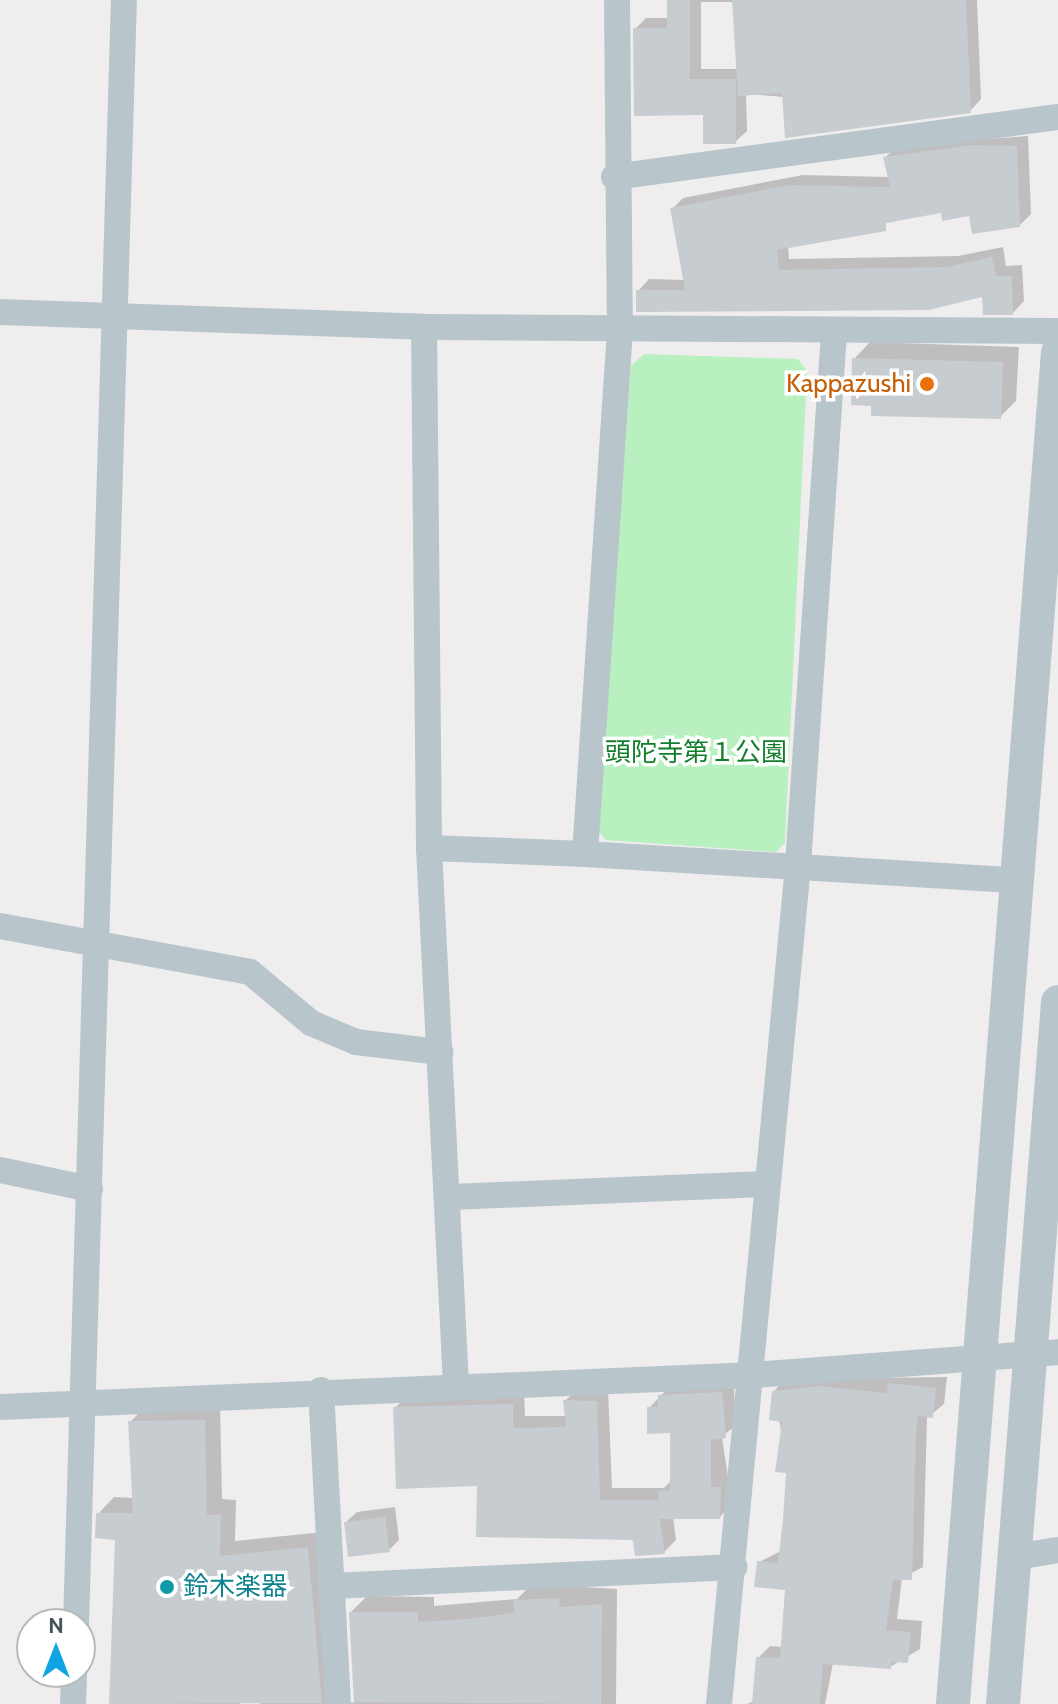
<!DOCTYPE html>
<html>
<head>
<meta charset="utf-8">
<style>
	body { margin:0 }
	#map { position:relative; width:1058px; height:1704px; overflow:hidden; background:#f0edee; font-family:Cabin,"Noto Sans JP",sans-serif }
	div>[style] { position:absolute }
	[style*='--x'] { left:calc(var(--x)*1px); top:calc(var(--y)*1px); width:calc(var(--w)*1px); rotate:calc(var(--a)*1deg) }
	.green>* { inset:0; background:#b9f0c0 }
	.shadow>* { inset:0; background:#0003 }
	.building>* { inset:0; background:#c7ccd0 }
	.minor>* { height:26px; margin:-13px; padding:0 13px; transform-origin:13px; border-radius:13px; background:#b8c6cb }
	.tertiary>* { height:34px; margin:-17px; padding:0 17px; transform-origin:17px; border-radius:17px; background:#b8c6cb }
	.dots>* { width:22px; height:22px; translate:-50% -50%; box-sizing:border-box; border:4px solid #fff; border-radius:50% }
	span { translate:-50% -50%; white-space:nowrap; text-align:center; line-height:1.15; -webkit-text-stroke:7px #fff; paint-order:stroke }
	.food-label { font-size:26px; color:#c56008 }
	.right { translate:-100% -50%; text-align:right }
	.park-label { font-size:26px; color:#137f2d }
	.culture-label { font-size:26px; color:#0d838f }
	.left { translate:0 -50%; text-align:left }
	.north { position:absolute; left:16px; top:1608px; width:80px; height:80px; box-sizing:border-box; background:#fff; border:2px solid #b5bbbd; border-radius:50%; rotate:0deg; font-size:22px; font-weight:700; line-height:32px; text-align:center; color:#45565b }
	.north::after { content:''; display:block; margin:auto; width:28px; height:36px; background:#11a4e5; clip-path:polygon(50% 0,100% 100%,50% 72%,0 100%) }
</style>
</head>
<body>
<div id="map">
	<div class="green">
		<i style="clip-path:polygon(644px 354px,798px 359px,807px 371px,785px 843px,776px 852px,606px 840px,597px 830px,631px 366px)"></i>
	</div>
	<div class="shadow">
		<i style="clip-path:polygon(evenodd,669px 0,977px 0,981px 99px,970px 111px,746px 94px,747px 131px,735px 142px,635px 29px,646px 18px,669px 18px,669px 0,701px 2px,734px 2px,738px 69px,701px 69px,701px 2px)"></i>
		<i style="clip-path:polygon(1028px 136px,1031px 214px,1020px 225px,943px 210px,788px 246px,789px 259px,958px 256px,1003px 247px,1006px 266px,1022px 265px,1024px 301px,1013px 313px,984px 294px,638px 291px,649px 279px,685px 280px,672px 209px,683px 198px,803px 175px,889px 177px,886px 157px,897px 146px)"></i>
		<i style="clip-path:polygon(870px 342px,1019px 347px,1016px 401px,1000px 417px,854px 359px)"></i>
		<i style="clip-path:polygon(947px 1377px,944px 1404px,927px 1418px,923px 1567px,902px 1578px,897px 1619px,922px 1621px,920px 1649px,890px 1667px,833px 1663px,825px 1704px,747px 1704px,754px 1701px,758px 1658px,770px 1646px,782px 1647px,787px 1588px,759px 1562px,781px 1551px,788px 1471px,774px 1391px,786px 1379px)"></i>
		<i style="clip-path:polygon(733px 1381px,737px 1424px,722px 1437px,732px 1504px,720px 1517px,673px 1517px,676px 1540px,664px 1552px,479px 1484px,395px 1408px,407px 1396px,524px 1393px,525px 1416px,567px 1416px,565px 1401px,577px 1389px,608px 1389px,612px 1488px,664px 1488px,672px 1480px,672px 1431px,649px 1408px,672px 1384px)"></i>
		<i style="clip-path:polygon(220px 1404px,222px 1499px,236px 1500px,235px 1541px,324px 1532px,348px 1703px,356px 1702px,351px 1612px,367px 1596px,434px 1597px,434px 1606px,517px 1599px,532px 1584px,617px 1589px,616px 1704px,260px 1704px,255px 1643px,241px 1644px,240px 1704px,112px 1704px,117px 1539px,98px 1514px,114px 1497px,134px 1498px,130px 1422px,146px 1406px)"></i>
		<i style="clip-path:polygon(395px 1507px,399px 1540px,389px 1550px,346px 1522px,357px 1512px)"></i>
	</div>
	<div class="building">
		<i style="clip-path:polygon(667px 0,690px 0,690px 79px,736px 79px,736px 144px,703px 144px,703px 115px,634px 116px,633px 28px,667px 28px)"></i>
		<i style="clip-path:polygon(732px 0,966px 0,971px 113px,785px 138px,782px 93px,738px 96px)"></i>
		<i style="clip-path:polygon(972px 145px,1017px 146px,1020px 227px,972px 234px,969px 216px,942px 221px,941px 213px,886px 223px,886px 231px,777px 250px,779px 270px,946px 267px,992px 257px,996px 276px,1012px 276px,1013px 315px,983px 315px,982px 297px,929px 310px,636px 312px,636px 290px,685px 290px,670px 208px,790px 185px,890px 187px,883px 157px)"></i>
		<i style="clip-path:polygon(852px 358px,1003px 362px,1001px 419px,871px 416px,871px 406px,851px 405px)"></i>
		<i style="clip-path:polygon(888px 1383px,936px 1388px,933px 1418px,918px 1416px,916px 1431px,912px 1580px,893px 1580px,886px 1630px,911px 1632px,908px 1663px,891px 1662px,891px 1669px,823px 1664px,820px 1704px,752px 1704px,756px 1657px,780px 1658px,785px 1590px,754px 1587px,757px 1561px,778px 1563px,783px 1519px,786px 1473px,775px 1472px,782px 1422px,769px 1420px,772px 1391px,820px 1386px,887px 1393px)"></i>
		<i style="clip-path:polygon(722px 1392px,726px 1438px,711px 1440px,711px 1487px,721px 1487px,720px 1519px,660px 1519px,665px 1554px,635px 1556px,633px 1540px,476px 1537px,477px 1486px,396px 1489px,393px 1407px,513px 1404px,513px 1428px,566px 1427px,563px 1400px,597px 1401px,600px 1500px,658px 1500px,659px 1507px,658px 1491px,670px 1490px,670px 1433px,647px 1434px,647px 1407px,658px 1407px,658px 1395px)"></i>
		<i style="clip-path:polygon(205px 1420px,207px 1515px,221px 1515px,220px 1556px,308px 1547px,322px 1703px,109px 1704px,115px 1540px,95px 1538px,96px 1513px,133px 1513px,128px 1421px)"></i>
		<i style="clip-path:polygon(385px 1517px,390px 1552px,348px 1557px,344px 1522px)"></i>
		<i style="clip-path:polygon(559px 1598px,560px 1607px,602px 1604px,601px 1704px,354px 1702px,349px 1612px,418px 1612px,418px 1622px,468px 1619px,514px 1613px,513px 1600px)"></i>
	</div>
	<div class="minor">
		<i style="--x:617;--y:0;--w:330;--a:89.5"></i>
		<i style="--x:620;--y:330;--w:525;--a:93.82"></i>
		<i style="--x:585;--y:854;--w:428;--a:3.5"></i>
		<i style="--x:614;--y:177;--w:448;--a:-7.7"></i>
		<i style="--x:0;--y:312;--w:424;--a:2"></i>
		<i style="--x:424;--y:327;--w:634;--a:0.36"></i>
		<i style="--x:424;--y:327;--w:521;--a:89.45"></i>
		<i style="--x:429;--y:848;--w:537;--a:87.12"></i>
		<i style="--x:429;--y:848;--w:156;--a:2.2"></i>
		<i style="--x:0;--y:926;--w:254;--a:10.4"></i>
		<i style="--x:250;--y:972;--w:80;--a:39.9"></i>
		<i style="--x:311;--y:1023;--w:49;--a:22.9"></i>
		<i style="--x:356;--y:1042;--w:85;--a:6.8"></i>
		<i style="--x:0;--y:1170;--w:92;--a:11.9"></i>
		<i style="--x:452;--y:1197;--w:315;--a:-2.4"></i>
		<i style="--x:321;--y:1390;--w:314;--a:86.9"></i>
		<i style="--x:0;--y:1407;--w:755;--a:-2.43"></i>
		<i style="--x:754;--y:1375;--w:305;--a:-4.3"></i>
		<i style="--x:1016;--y:1557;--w:43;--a:-9.5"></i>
		<i style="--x:332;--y:1586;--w:403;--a:-2.7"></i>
		<i style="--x:76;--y:1624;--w:1625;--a:-88.31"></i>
		<i style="--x:73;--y:1704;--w:32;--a:-88"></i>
		<i style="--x:719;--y:1704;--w:843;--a:-84.62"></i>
		<i style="--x:798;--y:865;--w:533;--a:-86.13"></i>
	</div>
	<div class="tertiary">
		<i style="--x:953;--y:1704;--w:1355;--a:-85.56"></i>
		<i style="--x:1003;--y:1704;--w:704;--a:-85.52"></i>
	</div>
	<div class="dots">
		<i style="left:927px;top:384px;background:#e8710a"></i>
		<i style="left:167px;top:1587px;background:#0f9aa8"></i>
	</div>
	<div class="food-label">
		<span class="right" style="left:911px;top:384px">Kappazushi</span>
	</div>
	<div class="park-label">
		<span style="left:696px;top:753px">頭陀寺第１公園</span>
	</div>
	<div class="culture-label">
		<span class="left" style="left:183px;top:1587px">鈴木楽器</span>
	</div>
	<div class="north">N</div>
</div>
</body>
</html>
